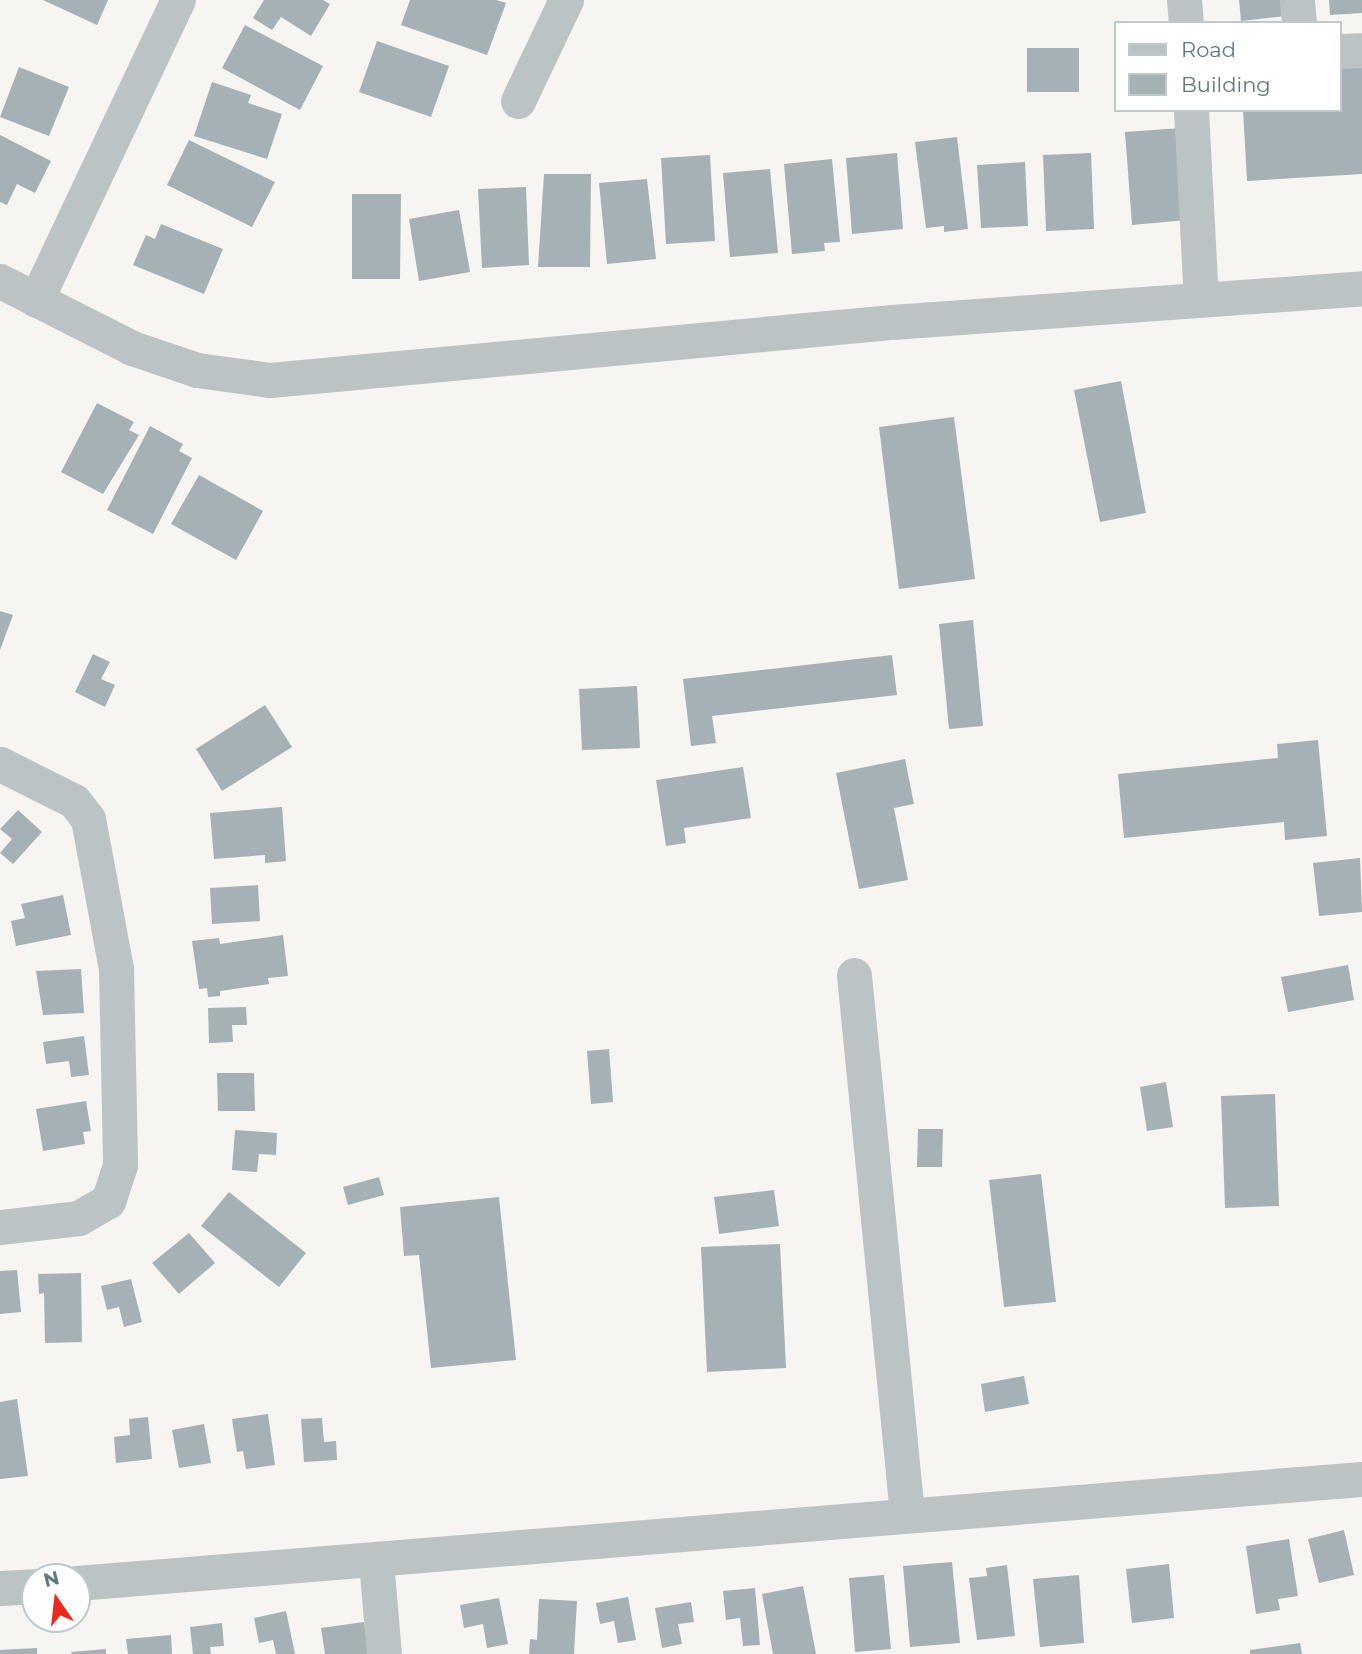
<!DOCTYPE html>
<html>
<head>
<meta charset="utf-8">
<style>
	body { margin:0 }
	#map { position:relative; width:1362px; height:1654px; overflow:hidden; background:#f6f5f2; font-family:Montserrat,sans-serif }
	div>[style] { position:absolute }
	[style*='--x'] { left:calc(var(--x)*1px); top:calc(var(--y)*1px); width:calc(var(--w)*1px); rotate:calc(var(--a)*1deg) }
	.building>* { inset:0; background:#a5b1b4 }
	.minor>* { height:35px; margin:-17.5px; padding:0 17.5px; transform-origin:17.5px; border-radius:17.5px; background:#bcc3c5 }
	span { translate:-50% -50%; white-space:nowrap; text-align:center; line-height:1.15; -webkit-text-stroke:7px #fff; paint-order:stroke }
	.legend { position:absolute; left:1114px; top:21px; width:228px; height:91px; box-sizing:border-box; background:#fff; border:2px solid #bfc9cb; margin:0; padding:9px 12px; list-style:none; font-size:21px; color:#60777e }
	.legend li { display:flex; align-items:center; gap:14px; height:35px }
	.legend b { width:35px; border:2px solid #bfc9cb }
	.north { position:absolute; left:21px; top:1563px; width:70px; height:70px; box-sizing:border-box; background:#fff; border:2px solid #bfc9cb; border-radius:50%; rotate:346deg; font-size:19px; font-weight:700; line-height:28px; text-align:center; color:#60777e }
	.north::after { content:''; display:block; margin:auto; width:24px; height:32px; background:#ea2a1e; clip-path:polygon(50% 0,100% 100%,50% 72%,0 100%) }
</style>
</head>
<body>
<div id="map">
	<div class="building">
		<i style="clip-path:polygon(43px 0,108px 0,97px 25px)"></i>
		<i style="clip-path:polygon(264px 0,323px 0,330px 4px,311px 36px,281px 17px,272px 30px,253px 18px)"></i>
		<i style="clip-path:polygon(410px 0,496px 0,506px 3px,487px 55px,401px 25px)"></i>
		<i style="clip-path:polygon(1239px 0,1284px 0,1286px 16px,1241px 21px)"></i>
		<i style="clip-path:polygon(1329px 0,1362px 0,1362px 13px,1330px 15px)"></i>
		<i style="clip-path:polygon(245px 25px,323px 66px,300px 110px,222px 68px)"></i>
		<i style="clip-path:polygon(377px 41px,449px 66px,431px 117px,359px 92px)"></i>
		<i style="clip-path:polygon(1027px 48px,1079px 48px,1079px 92px,1027px 92px)"></i>
		<i style="clip-path:polygon(19px 67px,69px 87px,49px 136px,0 117px)"></i>
		<i style="clip-path:polygon(1362px 67px,1362px 174px,1247px 181px,1243px 110px,1339px 110px,1339px 68px)"></i>
		<i style="clip-path:polygon(212px 82px,251px 95px,248px 103px,282px 114px,267px 159px,194px 136px)"></i>
		<i style="clip-path:polygon(1181px 128px,1187px 220px,1132px 225px,1125px 132px)"></i>
		<i style="clip-path:polygon(0 135px,51px 161px,35px 193px,17px 184px,7px 205px,0 202px)"></i>
		<i style="clip-path:polygon(957px 137px,968px 229px,944px 232px,944px 226px,926px 228px,915px 142px)"></i>
		<i style="clip-path:polygon(189px 140px,275px 182px,252px 227px,167px 185px)"></i>
		<i style="clip-path:polygon(897px 153px,903px 229px,852px 234px,846px 158px)"></i>
		<i style="clip-path:polygon(1091px 153px,1094px 229px,1046px 231px,1043px 155px)"></i>
		<i style="clip-path:polygon(710px 155px,715px 241px,666px 244px,661px 158px)"></i>
		<i style="clip-path:polygon(832px 159px,840px 242px,824px 243px,825px 251px,792px 254px,784px 164px)"></i>
		<i style="clip-path:polygon(1025px 162px,1028px 226px,981px 228px,977px 165px)"></i>
		<i style="clip-path:polygon(770px 169px,778px 253px,730px 257px,723px 173px)"></i>
		<i style="clip-path:polygon(544px 174px,591px 174px,590px 267px,538px 267px)"></i>
		<i style="clip-path:polygon(647px 179px,656px 259px,607px 264px,599px 183px)"></i>
		<i style="clip-path:polygon(526px 187px,529px 265px,482px 268px,478px 189px)"></i>
		<i style="clip-path:polygon(352px 194px,401px 194px,400px 279px,352px 279px)"></i>
		<i style="clip-path:polygon(459px 210px,470px 272px,419px 281px,409px 219px)"></i>
		<i style="clip-path:polygon(161px 224px,223px 249px,204px 294px,133px 265px,146px 235px,155px 239px)"></i>
		<i style="clip-path:polygon(1121px 381px,1146px 513px,1100px 522px,1074px 390px)"></i>
		<i style="clip-path:polygon(97px 403px,134px 422px,129px 430px,139px 435px,103px 494px,61px 472px)"></i>
		<i style="clip-path:polygon(954px 417px,975px 579px,899px 589px,879px 427px)"></i>
		<i style="clip-path:polygon(150px 426px,183px 444px,179px 451px,192px 458px,153px 534px,107px 510px)"></i>
		<i style="clip-path:polygon(199px 475px,263px 511px,236px 560px,171px 524px)"></i>
		<i style="clip-path:polygon(0 611px,13px 615px,0 650px)"></i>
		<i style="clip-path:polygon(973px 620px,983px 726px,949px 729px,939px 624px)"></i>
		<i style="clip-path:polygon(93px 654px,110px 662px,101px 679px,115px 685px,105px 707px,75px 692px)"></i>
		<i style="clip-path:polygon(892px 655px,897px 695px,712px 716px,716px 743px,691px 746px,683px 679px)"></i>
		<i style="clip-path:polygon(637px 686px,640px 748px,582px 750px,579px 689px)"></i>
		<i style="clip-path:polygon(265px 705px,292px 747px,222px 791px,196px 749px)"></i>
		<i style="clip-path:polygon(1318px 740px,1327px 836px,1285px 840px,1284px 822px,1124px 838px,1118px 774px,1278px 758px,1277px 744px)"></i>
		<i style="clip-path:polygon(905px 759px,914px 804px,894px 808px,908px 880px,859px 889px,836px 773px)"></i>
		<i style="clip-path:polygon(743px 767px,751px 818px,684px 828px,686px 843px,666px 846px,656px 780px)"></i>
		<i style="clip-path:polygon(282px 807px,286px 861px,265px 863px,265px 855px,214px 859px,210px 813px)"></i>
		<i style="clip-path:polygon(18px 810px,42px 832px,13px 864px,0 853px,12px 839px,0 829px)"></i>
		<i style="clip-path:polygon(1360px 858px,1362px 912px,1319px 916px,1313px 863px)"></i>
		<i style="clip-path:polygon(258px 885px,260px 921px,212px 924px,210px 888px)"></i>
		<i style="clip-path:polygon(63px 895px,71px 935px,16px 946px,11px 921px,25px 918px,21px 904px)"></i>
		<i style="clip-path:polygon(283px 935px,288px 976px,268px 978px,269px 984px,220px 991px,220px 996px,208px 997px,207px 988px,199px 989px,192px 941px,219px 938px,220px 944px)"></i>
		<i style="clip-path:polygon(1348px 965px,1354px 1000px,1288px 1012px,1281px 977px)"></i>
		<i style="clip-path:polygon(81px 969px,84px 1013px,43px 1015px,36px 971px)"></i>
		<i style="clip-path:polygon(246px 1007px,247px 1025px,232px 1025px,233px 1042px,209px 1043px,208px 1008px)"></i>
		<i style="clip-path:polygon(84px 1036px,89px 1075px,71px 1077px,69px 1061px,46px 1064px,43px 1042px)"></i>
		<i style="clip-path:polygon(609px 1049px,613px 1102px,591px 1104px,587px 1051px)"></i>
		<i style="clip-path:polygon(217px 1073px,254px 1073px,255px 1111px,218px 1111px)"></i>
		<i style="clip-path:polygon(1166px 1082px,1173px 1127px,1147px 1131px,1140px 1087px)"></i>
		<i style="clip-path:polygon(1275px 1094px,1279px 1206px,1225px 1208px,1221px 1096px)"></i>
		<i style="clip-path:polygon(86px 1101px,91px 1131px,83px 1132px,85px 1144px,43px 1151px,36px 1109px)"></i>
		<i style="clip-path:polygon(918px 1129px,943px 1129px,942px 1167px,917px 1167px)"></i>
		<i style="clip-path:polygon(235px 1130px,277px 1133px,276px 1155px,259px 1154px,257px 1172px,232px 1170px)"></i>
		<i style="clip-path:polygon(1041px 1174px,1056px 1302px,1004px 1307px,989px 1180px)"></i>
		<i style="clip-path:polygon(379px 1177px,384px 1195px,348px 1205px,343px 1187px)"></i>
		<i style="clip-path:polygon(774px 1190px,779px 1226px,719px 1234px,714px 1197px)"></i>
		<i style="clip-path:polygon(229px 1192px,306px 1253px,279px 1287px,201px 1226px)"></i>
		<i style="clip-path:polygon(499px 1197px,516px 1360px,431px 1368px,419px 1255px,404px 1256px,400px 1207px)"></i>
		<i style="clip-path:polygon(189px 1233px,215px 1263px,179px 1294px,152px 1263px)"></i>
		<i style="clip-path:polygon(780px 1244px,786px 1368px,707px 1372px,701px 1247px)"></i>
		<i style="clip-path:polygon(17px 1270px,21px 1312px,0 1314px,0 1271px)"></i>
		<i style="clip-path:polygon(81px 1273px,82px 1342px,45px 1343px,44px 1293px,39px 1294px,38px 1274px)"></i>
		<i style="clip-path:polygon(131px 1279px,142px 1322px,124px 1327px,119px 1307px,107px 1310px,101px 1286px)"></i>
		<i style="clip-path:polygon(1024px 1376px,1029px 1404px,985px 1412px,981px 1384px)"></i>
		<i style="clip-path:polygon(17px 1399px,28px 1476px,0 1479px,0 1402px)"></i>
		<i style="clip-path:polygon(268px 1414px,275px 1465px,246px 1469px,243px 1451px,237px 1452px,232px 1419px)"></i>
		<i style="clip-path:polygon(148px 1417px,152px 1459px,116px 1463px,114px 1437px,130px 1435px,129px 1419px)"></i>
		<i style="clip-path:polygon(322px 1418px,324px 1442px,336px 1441px,337px 1460px,304px 1462px,301px 1419px)"></i>
		<i style="clip-path:polygon(204px 1424px,211px 1463px,179px 1468px,172px 1430px)"></i>
		<i style="clip-path:polygon(1344px 1530px,1354px 1575px,1319px 1583px,1308px 1539px)"></i>
		<i style="clip-path:polygon(1289px 1539px,1298px 1596px,1278px 1599px,1280px 1610px,1256px 1614px,1246px 1546px)"></i>
		<i style="clip-path:polygon(952px 1562px,960px 1643px,910px 1647px,903px 1566px)"></i>
		<i style="clip-path:polygon(1169px 1564px,1174px 1618px,1132px 1623px,1126px 1569px)"></i>
		<i style="clip-path:polygon(1007px 1565px,1015px 1636px,977px 1640px,969px 1578px,987px 1576px,986px 1568px)"></i>
		<i style="clip-path:polygon(884px 1575px,891px 1649px,855px 1652px,849px 1578px)"></i>
		<i style="clip-path:polygon(1079px 1575px,1084px 1643px,1040px 1647px,1033px 1579px)"></i>
		<i style="clip-path:polygon(803px 1586px,816px 1654px,773px 1654px,762px 1594px)"></i>
		<i style="clip-path:polygon(755px 1588px,760px 1645px,743px 1646px,740px 1618px,726px 1620px,723px 1591px)"></i>
		<i style="clip-path:polygon(628px 1597px,636px 1640px,618px 1643px,614px 1621px,600px 1624px,596px 1603px)"></i>
		<i style="clip-path:polygon(499px 1598px,508px 1644px,487px 1648px,483px 1624px,464px 1628px,460px 1605px)"></i>
		<i style="clip-path:polygon(539px 1599px,577px 1601px,574px 1654px,529px 1654px,530px 1639px,537px 1640px)"></i>
		<i style="clip-path:polygon(691px 1602px,694px 1622px,678px 1624px,682px 1644px,662px 1648px,655px 1608px)"></i>
		<i style="clip-path:polygon(286px 1611px,295px 1654px,276px 1654px,273px 1640px,259px 1643px,254px 1618px)"></i>
		<i style="clip-path:polygon(364px 1622px,369px 1654px,325px 1654px,321px 1628px)"></i>
		<i style="clip-path:polygon(222px 1623px,224px 1646px,210px 1647px,211px 1654px,193px 1654px,190px 1627px)"></i>
		<i style="clip-path:polygon(171px 1635px,172px 1654px,128px 1654px,126px 1639px)"></i>
		<i style="clip-path:polygon(1300px 1643px,1302px 1654px,1250px 1654px,1250px 1650px)"></i>
		<i style="clip-path:polygon(37px 1648px,37px 1654px,0 1654px,0 1650px)"></i>
		<i style="clip-path:polygon(106px 1649px,106px 1654px,72px 1654px,71px 1652px)"></i>
	</div>
	<div class="minor">
		<i style="--x:1184;--y:0;--w:23;--a:85"></i>
		<i style="--x:1297;--y:0;--w:23;--a:85"></i>
		<i style="--x:1339;--y:51;--w:23;--a:-2"></i>
		<i style="--x:518;--y:101;--w:112;--a:-64.6"></i>
		<i style="--x:1191;--y:110;--w:189;--a:87"></i>
		<i style="--x:0;--y:281;--w:148;--a:26.9"></i>
		<i style="--x:132;--y:348;--w:69;--a:18.7"></i>
		<i style="--x:197;--y:370;--w:74;--a:7.8"></i>
		<i style="--x:270;--y:380;--w:625;--a:-5.33"></i>
		<i style="--x:892;--y:322;--w:471;--a:-4.1"></i>
		<i style="--x:36;--y:300;--w:332;--a:-64.7"></i>
		<i style="--x:0;--y:764;--w:83;--a:26.6"></i>
		<i style="--x:74;--y:801;--w:23;--a:52"></i>
		<i style="--x:88;--y:819;--w:153;--a:79.4"></i>
		<i style="--x:116;--y:969;--w:196;--a:88.8"></i>
		<i style="--x:120;--y:1165;--w:38;--a:108"></i>
		<i style="--x:108;--y:1201;--w:34;--a:150"></i>
		<i style="--x:79;--y:1218;--w:80;--a:173.5"></i>
		<i style="--x:854;--y:975;--w:542;--a:84.38"></i>
		<i style="--x:376;--y:1561;--w:93;--a:85.1"></i>
		<i style="--x:77;--y:1583;--w:1289;--a:-4.63"></i>
		<i style="--x:0;--y:1588;--w:35;--a:-3"></i>
	</div>
	<ul class="legend">
	<li><b style="height:9px;background:#bcc3c5"></b>Road</li>
	<li><b style="height:19px;background:#a5b1b4"></b>Building</li>
	</ul>
	<div class="north">N</div>
</div>
</body>
</html>
